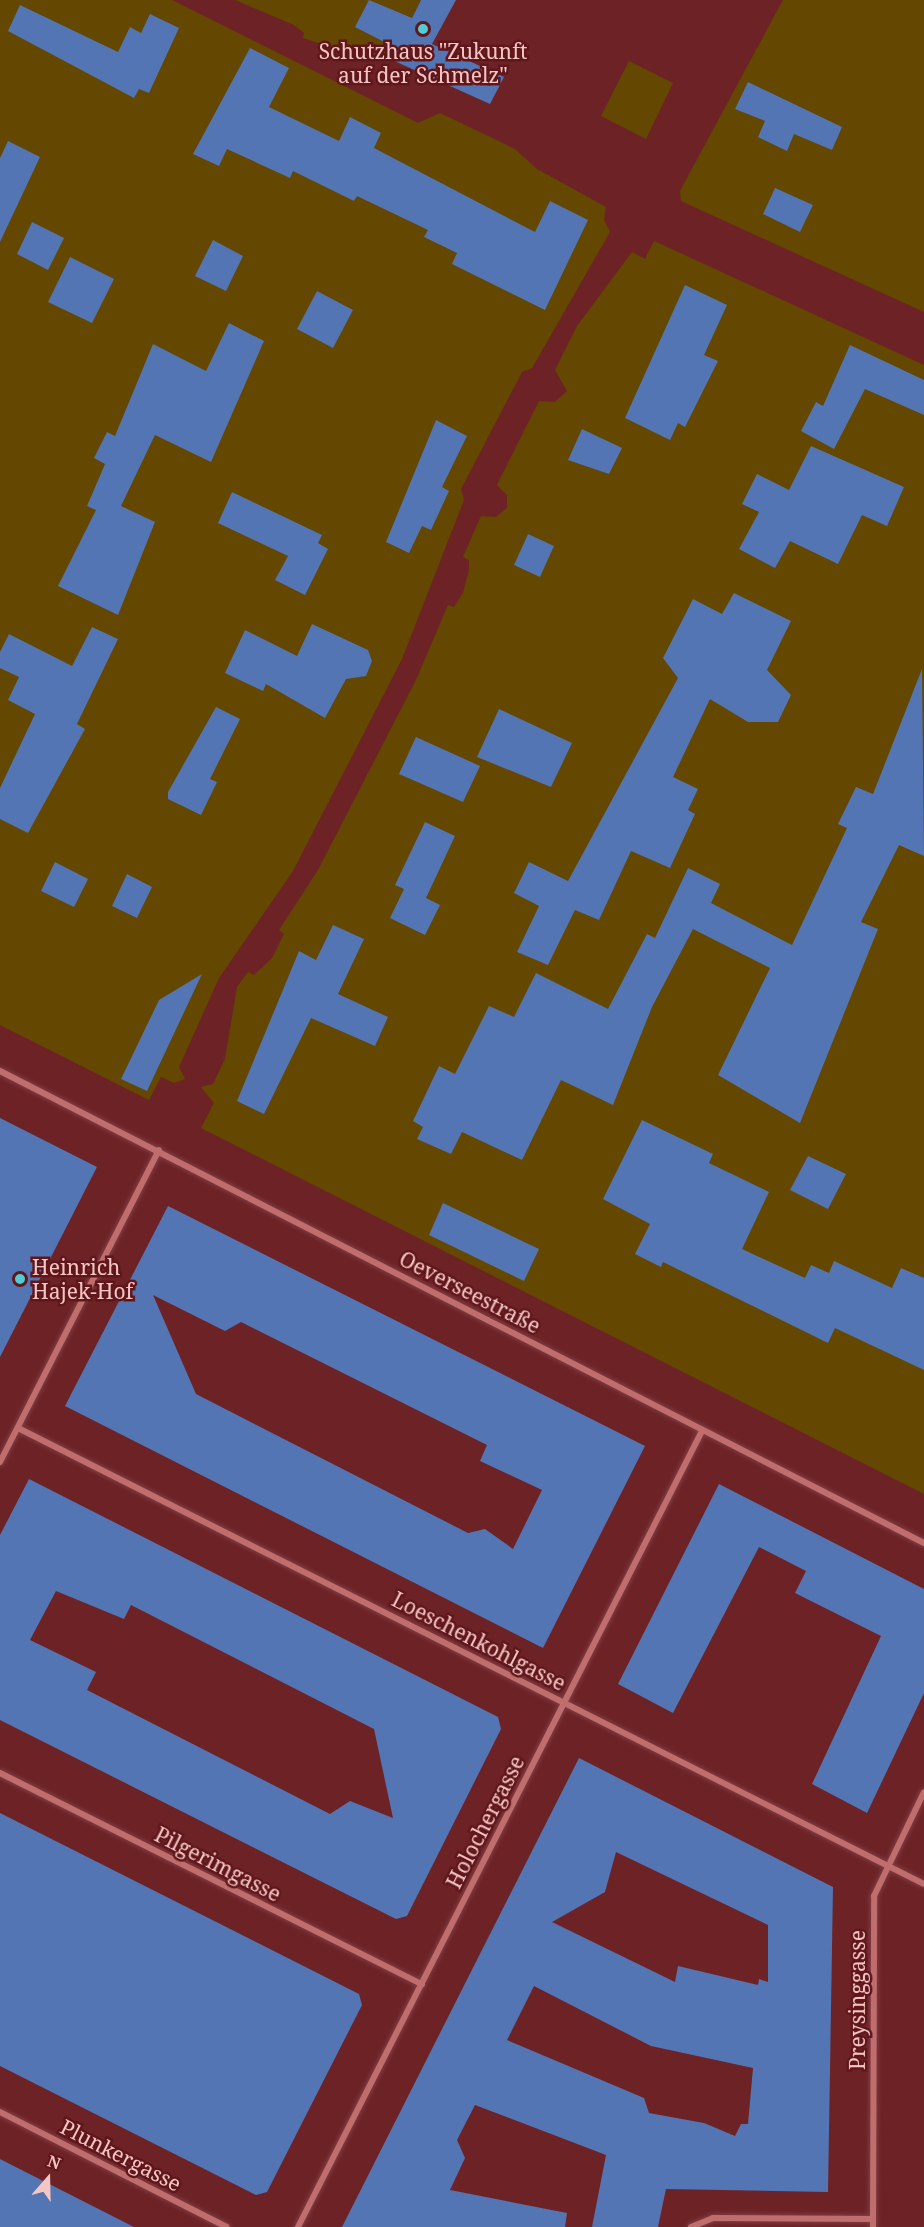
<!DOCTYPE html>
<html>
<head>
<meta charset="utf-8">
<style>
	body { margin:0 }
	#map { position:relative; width:924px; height:2227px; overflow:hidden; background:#6d2326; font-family:"Noto Serif",serif }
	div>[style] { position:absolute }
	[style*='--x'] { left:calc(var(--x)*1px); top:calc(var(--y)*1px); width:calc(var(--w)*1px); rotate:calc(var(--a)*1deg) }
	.green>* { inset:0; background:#644700 }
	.building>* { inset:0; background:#5375b3 }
	.roads { filter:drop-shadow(0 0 2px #803e44) drop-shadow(0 0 2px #803e44) }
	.street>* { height:6px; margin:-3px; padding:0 3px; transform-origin:3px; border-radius:3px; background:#c06e6d }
	.dots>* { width:16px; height:16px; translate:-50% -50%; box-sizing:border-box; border:3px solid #60171c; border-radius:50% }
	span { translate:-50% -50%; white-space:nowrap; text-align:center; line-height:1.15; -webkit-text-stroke:5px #60171c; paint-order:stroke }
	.poi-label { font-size:21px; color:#f4c6c3 }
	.left { translate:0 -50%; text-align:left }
	.street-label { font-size:21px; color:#f4c6c3 }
	.north { position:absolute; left:18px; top:2149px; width:60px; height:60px; -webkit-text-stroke:4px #60171c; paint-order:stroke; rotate:20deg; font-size:16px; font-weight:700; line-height:24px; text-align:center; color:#f4c6c3 }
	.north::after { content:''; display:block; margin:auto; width:21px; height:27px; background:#f4c6c3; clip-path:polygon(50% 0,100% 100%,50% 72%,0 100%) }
</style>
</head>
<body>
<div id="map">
	<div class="green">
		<i style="clip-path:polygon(0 0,172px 0,418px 123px,440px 113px,515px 149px,537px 169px,606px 207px,604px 220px,610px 232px,532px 368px,522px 372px,461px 489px,464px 500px,402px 659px,293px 871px,219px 978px,179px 1067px,185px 1079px,174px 1083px,161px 1077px,149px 1100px,0 1025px)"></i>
		<i style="clip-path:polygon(235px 0,421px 0,388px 62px,360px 48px,348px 53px,303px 38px,304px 33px,294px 25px)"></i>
		<i style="clip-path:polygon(783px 0,924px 0,924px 312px,681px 201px,680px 191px)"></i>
		<i style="clip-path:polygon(629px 61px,673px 83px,646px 139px,601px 116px)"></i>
		<i style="clip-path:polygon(654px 241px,924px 365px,924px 1494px,201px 1128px,214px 1103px,201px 1087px,213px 1084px,225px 1059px,237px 987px,248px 972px,254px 975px,272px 958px,284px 934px,279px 930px,318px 870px,416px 680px,448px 605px,454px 607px,463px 593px,469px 570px,469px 560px,463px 557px,481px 516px,496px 517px,507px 508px,507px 495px,497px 485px,539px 401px,555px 402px,567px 391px,555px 370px,577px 326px,632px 252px,645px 259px)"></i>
	</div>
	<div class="building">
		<i style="clip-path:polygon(369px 0,412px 18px,421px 0,456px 0,432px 44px,504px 77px,490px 104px,390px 59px,396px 48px,355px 27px)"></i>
		<i style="clip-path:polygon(20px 5px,118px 52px,130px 27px,141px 33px,150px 14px,179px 28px,149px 93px,139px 89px,134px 98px,8px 31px)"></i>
		<i style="clip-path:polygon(250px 48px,289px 68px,269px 107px,339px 141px,350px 117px,381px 133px,374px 148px,535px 232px,550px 201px,588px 220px,545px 310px,452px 264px,457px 253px,424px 237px,428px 230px,357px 196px,354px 201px,293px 171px,290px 178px,227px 149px,219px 166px,193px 154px)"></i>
		<i style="clip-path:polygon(748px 82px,842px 127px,832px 150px,794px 134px,787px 151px,758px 137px,765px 121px,735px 109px)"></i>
		<i style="clip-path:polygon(8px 141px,40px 157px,0 242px,0 158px)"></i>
		<i style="clip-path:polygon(775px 188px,813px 205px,800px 232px,763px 214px)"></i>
		<i style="clip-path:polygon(32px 222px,64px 238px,48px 270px,17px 254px)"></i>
		<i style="clip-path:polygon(213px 240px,243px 256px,226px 291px,195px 276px)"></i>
		<i style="clip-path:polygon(70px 257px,114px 279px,92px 323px,48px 302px)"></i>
		<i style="clip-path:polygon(685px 285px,727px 305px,704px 355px,718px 361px,685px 427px,678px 423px,670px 440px,625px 418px)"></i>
		<i style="clip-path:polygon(317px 291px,353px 310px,333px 348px,297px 329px)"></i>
		<i style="clip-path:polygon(229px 323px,264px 341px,211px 462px,155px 435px,121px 506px,155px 522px,118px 615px,58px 586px,96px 510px,87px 506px,105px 464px,94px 458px,107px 432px,115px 436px,153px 344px,206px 371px)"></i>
		<i style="clip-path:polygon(850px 345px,924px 380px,924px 415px,865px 389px,834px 449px,801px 431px,816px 402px,823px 406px)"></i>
		<i style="clip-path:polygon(436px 420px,467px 436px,442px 487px,449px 491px,431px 530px,422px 526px,409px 553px,386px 542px)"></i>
		<i style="clip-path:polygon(582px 429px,622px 448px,609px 474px,568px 460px)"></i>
		<i style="clip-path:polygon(811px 446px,904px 487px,887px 526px,862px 515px,838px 564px,790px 541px,775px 568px,739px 549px,759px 512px,742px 504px,757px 474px,789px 490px)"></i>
		<i style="clip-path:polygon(232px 492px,322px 535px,318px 543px,328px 549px,305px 595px,275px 580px,288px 556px,218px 523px)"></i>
		<i style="clip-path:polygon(528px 534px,554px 546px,540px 577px,514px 565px)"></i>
		<i style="clip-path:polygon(734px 593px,791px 621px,767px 670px,791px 695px,778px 722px,748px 722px,710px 699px,673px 777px,698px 789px,688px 810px,695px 814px,670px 868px,631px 851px,599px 920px,575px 910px,548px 965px,517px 952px,539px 906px,514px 893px,529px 862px,568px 881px,678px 678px,663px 658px,693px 599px,722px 614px)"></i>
		<i style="clip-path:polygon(312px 624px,368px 650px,372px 661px,366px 676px,346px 679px,325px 718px,266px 684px,263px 691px,225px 673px,245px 630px,297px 656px)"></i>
		<i style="clip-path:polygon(92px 627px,118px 639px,77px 724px,85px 729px,28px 833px,0 819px,0 788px,35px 714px,8px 700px,19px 677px,0 668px,0 652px,9px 634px,72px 666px)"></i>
		<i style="clip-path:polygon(922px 669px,924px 856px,899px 845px,861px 922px,878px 929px,800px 1123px,718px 1075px,770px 968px,693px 929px,652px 1007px,613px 1105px,561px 1080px,522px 1160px,462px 1132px,451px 1154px,417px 1139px,423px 1127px,413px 1121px,439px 1066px,455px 1074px,489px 1006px,514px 1017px,536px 973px,608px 1009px,647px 934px,655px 938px,688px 868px,720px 884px,711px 903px,792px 945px,847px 828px,838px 824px,856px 787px,873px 794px)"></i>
		<i style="clip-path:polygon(216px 707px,240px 719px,210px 779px,217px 782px,201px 815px,168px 799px,168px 792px)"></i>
		<i style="clip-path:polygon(499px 709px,572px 743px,551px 787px,477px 757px)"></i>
		<i style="clip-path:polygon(416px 737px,480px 766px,463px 802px,399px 774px)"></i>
		<i style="clip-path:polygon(425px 822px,455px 836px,426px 898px,440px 905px,425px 935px,390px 918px,404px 889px,395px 885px)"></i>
		<i style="clip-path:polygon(55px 862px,88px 879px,74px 907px,41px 891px)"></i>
		<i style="clip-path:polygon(127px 874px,152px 887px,137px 918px,112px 906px)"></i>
		<i style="clip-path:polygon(333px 925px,364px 939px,338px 994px,388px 1017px,375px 1046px,311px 1018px,264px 1114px,237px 1101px,299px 951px,316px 960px)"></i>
		<i style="clip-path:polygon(202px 974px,147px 1091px,121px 1079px,159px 1000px)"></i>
		<i style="clip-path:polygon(0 1118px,97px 1167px,0 1357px)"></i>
		<i style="clip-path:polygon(642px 1120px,713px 1154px,709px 1163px,769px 1192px,742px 1249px,805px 1278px,811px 1265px,829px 1273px,834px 1261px,892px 1288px,901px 1268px,924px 1278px,924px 1370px,835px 1328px,828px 1343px,663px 1262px,661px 1267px,635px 1254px,650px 1224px,603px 1199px)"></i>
		<i style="clip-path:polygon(808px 1156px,846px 1174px,828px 1209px,790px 1190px)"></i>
		<i style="clip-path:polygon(443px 1203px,539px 1249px,524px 1281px,429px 1235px)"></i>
		<i style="clip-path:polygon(evenodd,168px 1206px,645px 1446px,543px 1648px,65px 1406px,168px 1206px,153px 1295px,225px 1331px,241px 1322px,487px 1445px,480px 1461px,542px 1490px,513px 1549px,485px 1529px,468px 1533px,196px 1394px,153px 1295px)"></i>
		<i style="clip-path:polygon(evenodd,29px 1479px,498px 1717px,501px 1729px,407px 1916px,396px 1919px,0 1720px,0 1535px,29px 1479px,56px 1591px,124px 1619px,131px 1605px,374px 1729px,393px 1818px,350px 1801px,330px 1814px,87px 1690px,96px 1672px,30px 1640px,56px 1591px)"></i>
		<i style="clip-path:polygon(719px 1484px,924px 1589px,924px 1693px,867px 1813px,812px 1784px,881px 1636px,795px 1593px,806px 1571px,759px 1547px,673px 1713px,618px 1684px)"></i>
		<i style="clip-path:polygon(evenodd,579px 1758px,833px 1887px,828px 2192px,666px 2189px,658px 2227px,592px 2227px,606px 2155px,475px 2105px,457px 2140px,465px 2158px,450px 2190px,567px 2213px,565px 2227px,342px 2227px,579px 1758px,616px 1852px,768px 1925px,768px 1982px,759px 1979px,758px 1985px,678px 1966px,675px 1982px,552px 1922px,605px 1892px,616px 1852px,579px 1758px,534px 1986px,651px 2046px,753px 2068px,748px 2124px,741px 2124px,735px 2136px,704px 2123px,649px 2113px,644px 2098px,507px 2040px,534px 1986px)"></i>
		<i style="clip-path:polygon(0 1813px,359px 1994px,362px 2005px,267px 2192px,256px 2195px,0 2066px)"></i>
		<i style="clip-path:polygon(0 2159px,134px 2227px,0 2227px)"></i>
	</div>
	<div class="roads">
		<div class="street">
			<i style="--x:0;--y:1071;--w:1038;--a:27.06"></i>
			<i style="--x:18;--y:1428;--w:1014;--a:26.72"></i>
			<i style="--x:0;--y:1462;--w:350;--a:-63"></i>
			<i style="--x:0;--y:1773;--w:472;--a:26.6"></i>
			<i style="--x:0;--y:2112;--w:254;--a:26.9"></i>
			<i style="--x:298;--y:2227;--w:893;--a:-63.09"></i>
			<i style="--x:691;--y:2227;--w:24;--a:-22"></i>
			<i style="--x:713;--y:2218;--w:160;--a:0.4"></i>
			<i style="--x:873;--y:2227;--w:331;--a:-89.8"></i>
			<i style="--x:874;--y:1896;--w:115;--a:-64.3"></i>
		</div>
	</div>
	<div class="dots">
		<i style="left:423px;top:29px;background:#51ccd4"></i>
		<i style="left:20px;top:1279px;background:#51ccd4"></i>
	</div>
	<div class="poi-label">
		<span style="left:423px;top:63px">Schutzhaus "Zukunft<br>auf der Schmelz"</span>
		<span class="left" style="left:32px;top:1279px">Heinrich<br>Hajek-Hof</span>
	</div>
	<div class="street-label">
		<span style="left:470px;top:1292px;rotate:27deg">Oeverseestraße</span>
		<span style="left:479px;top:1641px;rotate:27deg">Loeschenkohlgasse</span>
		<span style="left:485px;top:1822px;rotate:-63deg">Holochergasse</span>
		<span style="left:218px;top:1864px;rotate:27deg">Pilgerimgasse</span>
		<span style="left:857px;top:2000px;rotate:-90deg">Preysinggasse</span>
		<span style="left:121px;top:2155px;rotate:27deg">Plunkergasse</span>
	</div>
	<div class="north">N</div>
</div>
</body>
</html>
